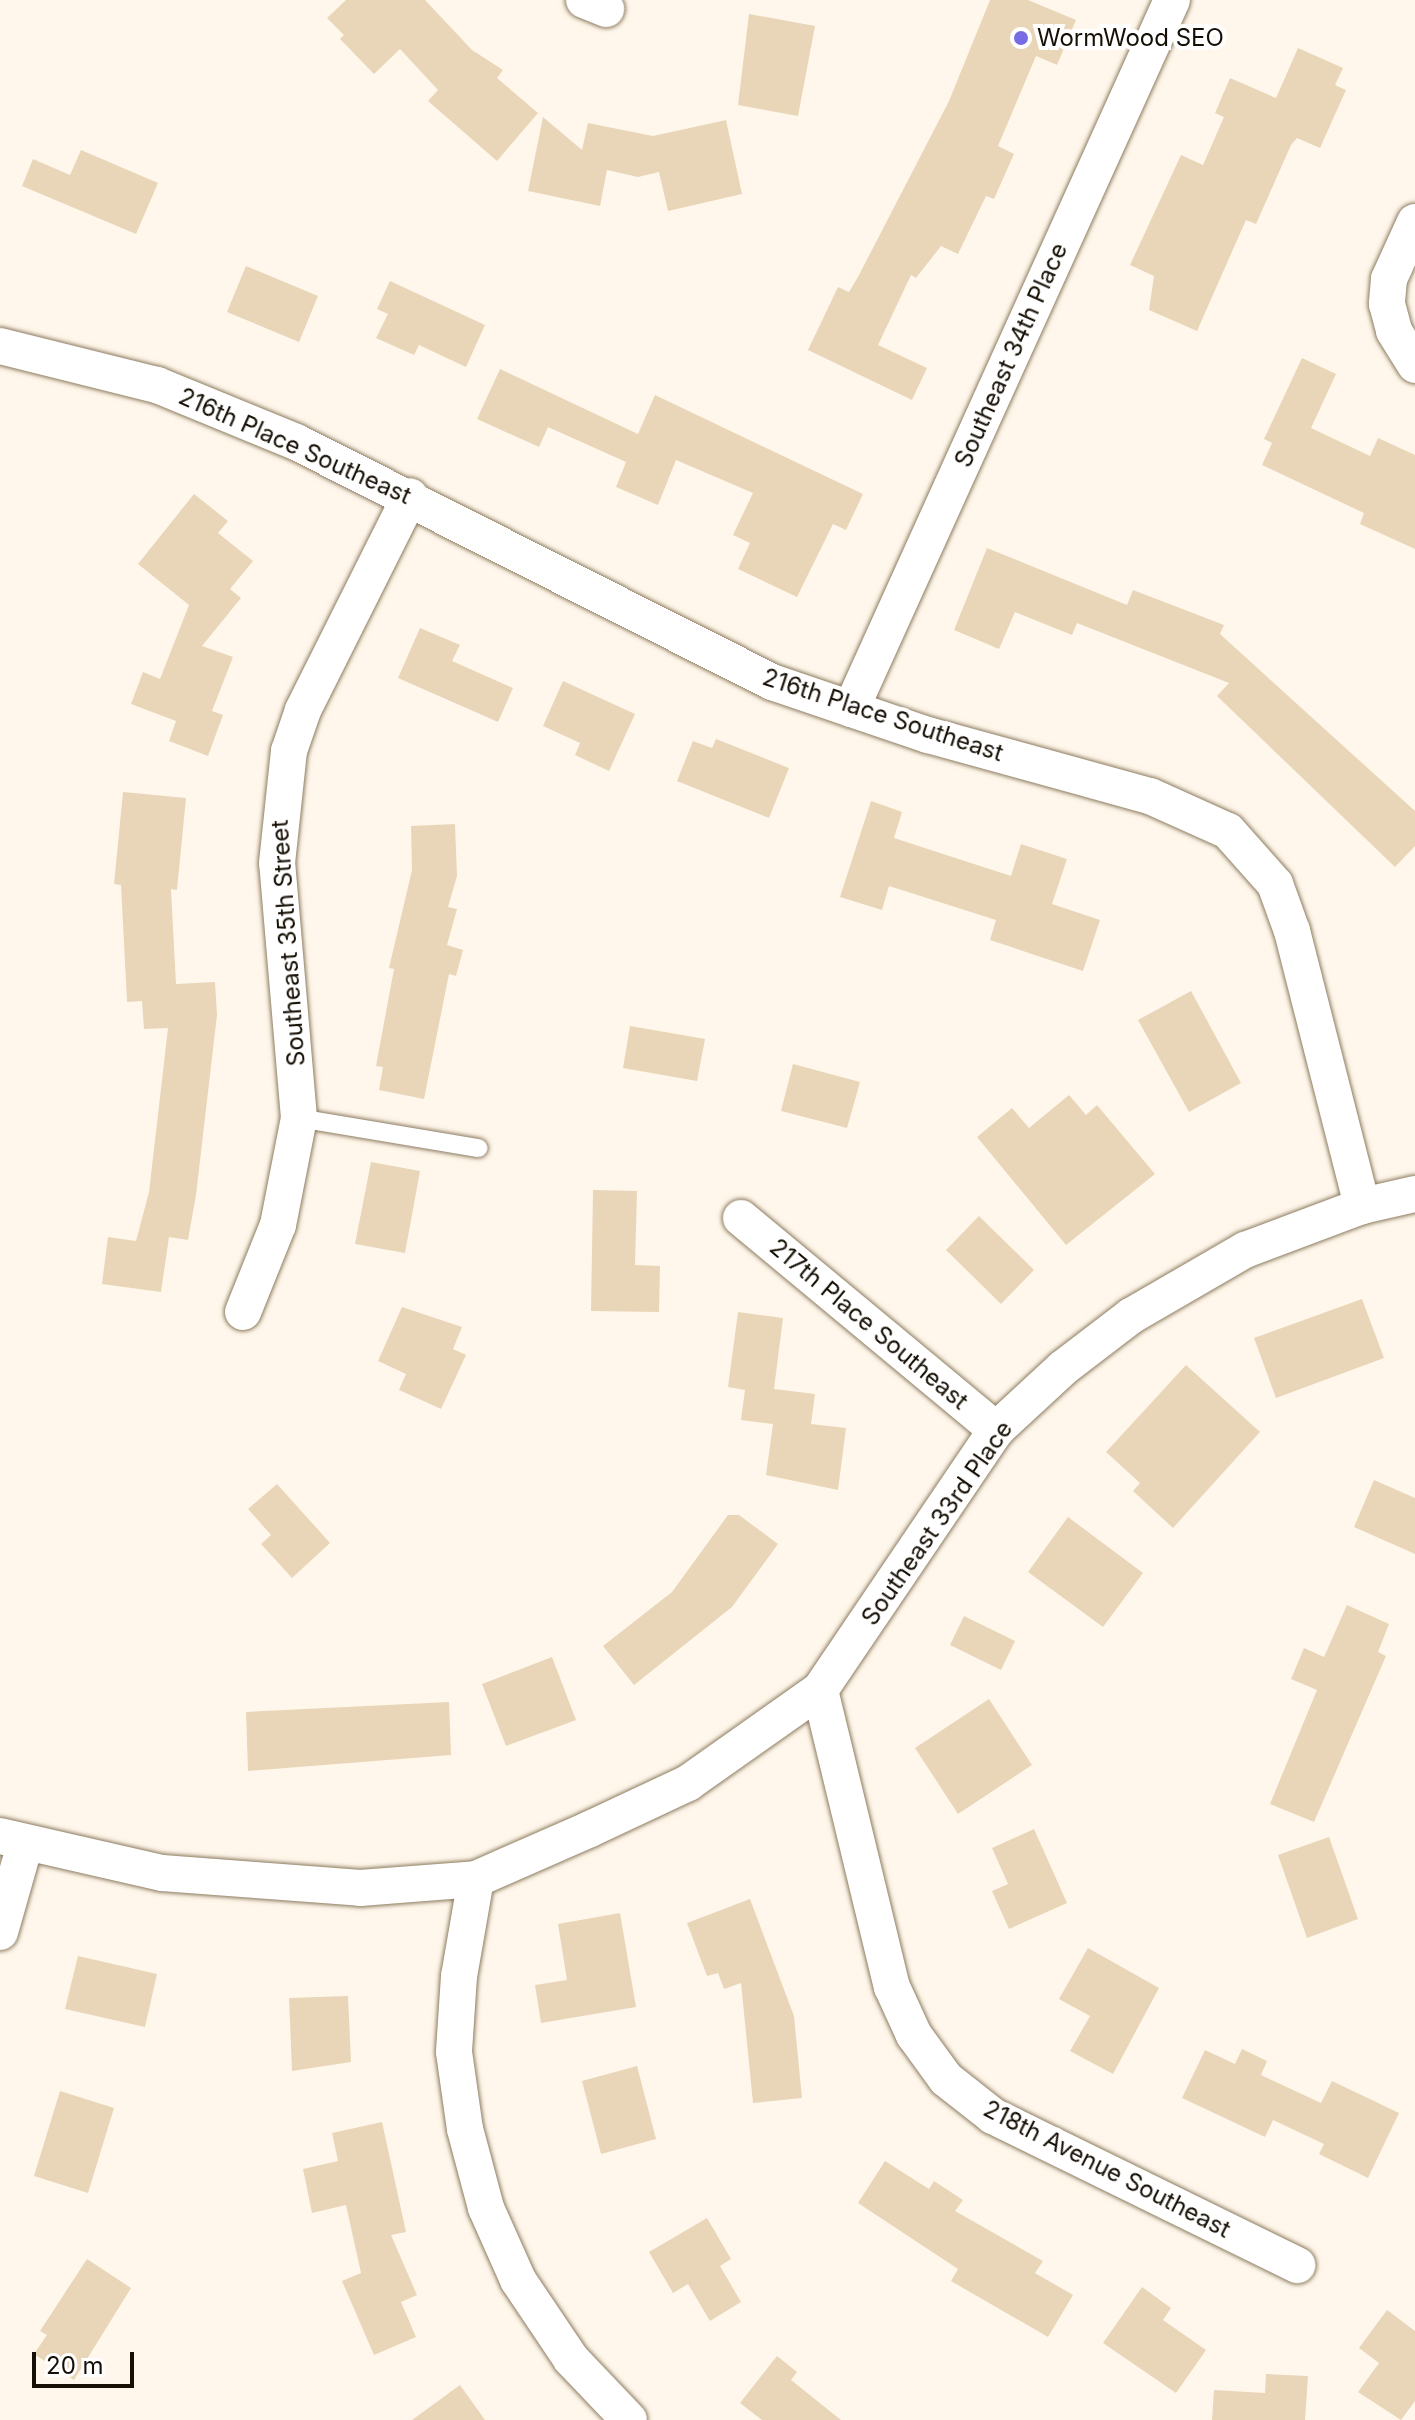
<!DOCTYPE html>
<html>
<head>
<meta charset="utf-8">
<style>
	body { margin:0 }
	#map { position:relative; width:1415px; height:2420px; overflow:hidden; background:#fff7eb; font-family:Inter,sans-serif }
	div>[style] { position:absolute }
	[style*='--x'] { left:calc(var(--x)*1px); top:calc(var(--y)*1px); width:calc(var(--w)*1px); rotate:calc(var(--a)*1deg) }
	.building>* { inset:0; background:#e9d6b8 }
	.roads { filter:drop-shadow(0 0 2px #8d7c60) drop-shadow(0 0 2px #8d7c60) }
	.lane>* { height:18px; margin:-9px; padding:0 9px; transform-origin:9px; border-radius:9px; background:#fff }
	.street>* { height:36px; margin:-18px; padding:0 18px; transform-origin:18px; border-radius:18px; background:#fff }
	.dots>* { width:22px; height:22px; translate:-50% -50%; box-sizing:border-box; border:4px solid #fff; border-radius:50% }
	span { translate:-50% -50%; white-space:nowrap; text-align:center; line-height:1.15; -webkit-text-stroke:8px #fff; paint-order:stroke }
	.poi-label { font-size:24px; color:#160f05 }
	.left { translate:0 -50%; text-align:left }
	.street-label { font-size:24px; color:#160f05 }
	.scale { position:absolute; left:32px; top:2352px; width:102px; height:36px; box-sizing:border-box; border:4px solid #160f05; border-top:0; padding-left:10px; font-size:24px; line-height:28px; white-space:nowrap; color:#160f05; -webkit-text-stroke:6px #fff; paint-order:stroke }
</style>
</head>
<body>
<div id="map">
	<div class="building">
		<i style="clip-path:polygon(346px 0,425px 0,472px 50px,503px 70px,497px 78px,538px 113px,497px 161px,428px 101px,438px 90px,400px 49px,374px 74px,340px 39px,344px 35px,327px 18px)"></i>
		<i style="clip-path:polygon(990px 0,1028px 0,1076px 20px,1057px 65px,1036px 56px,998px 146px,1014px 154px,994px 199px,986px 196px,958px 254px,941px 246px,916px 278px,911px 275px,878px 345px,927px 368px,912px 400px,808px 350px,838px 287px,849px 292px,859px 275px,949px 101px)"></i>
		<i style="clip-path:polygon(749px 14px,815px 26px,798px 116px,738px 105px)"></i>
		<i style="clip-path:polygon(1298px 48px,1343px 68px,1335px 85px,1346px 90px,1320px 148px,1297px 138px,1291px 145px,1256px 224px,1246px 220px,1197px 331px,1149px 310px,1154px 276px,1130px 265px,1181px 155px,1203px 165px,1224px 117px,1215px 113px,1230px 78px,1276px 98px)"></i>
		<i style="clip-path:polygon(543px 117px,582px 150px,588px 123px,653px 136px,726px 120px,742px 194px,668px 211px,659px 172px,638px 177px,607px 170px,600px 206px,528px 191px)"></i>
		<i style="clip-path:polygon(81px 150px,158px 183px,136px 234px,22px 186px,33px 159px,70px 175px)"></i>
		<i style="clip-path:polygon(246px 266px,318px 296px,299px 342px,227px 312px)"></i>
		<i style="clip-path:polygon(390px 281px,485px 325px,466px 367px,419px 345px,414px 355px,376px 338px,388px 314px,377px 309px)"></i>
		<i style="clip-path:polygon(1302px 358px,1336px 374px,1311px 428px,1370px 456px,1378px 438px,1415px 455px,1415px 549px,1360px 524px,1364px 513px,1262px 465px,1272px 443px,1264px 439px)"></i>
		<i style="clip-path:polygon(500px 369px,638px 434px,655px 395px,863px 494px,846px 530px,833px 524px,797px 597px,738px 569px,750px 543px,733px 535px,753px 493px,676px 460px,658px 505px,616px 487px,626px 462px,548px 427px,539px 447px,477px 419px)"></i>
		<i style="clip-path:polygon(194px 494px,228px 521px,218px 533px,253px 561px,230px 589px,241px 598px,202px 646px,233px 657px,212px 711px,223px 715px,208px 756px,169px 741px,176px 721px,131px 704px,143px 672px,160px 679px,189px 605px,138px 564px)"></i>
		<i style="clip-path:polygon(987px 548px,1127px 605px,1133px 590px,1224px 625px,1220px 634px,1415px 811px,1415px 846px,1395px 867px,1217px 696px,1229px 683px,1077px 623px,1072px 635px,1015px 612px,999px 649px,954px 630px)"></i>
		<i style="clip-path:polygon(420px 628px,460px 645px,452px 661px,513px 688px,498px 722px,398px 678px)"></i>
		<i style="clip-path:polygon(563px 681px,635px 714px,609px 771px,575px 755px,580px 743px,543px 726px)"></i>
		<i style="clip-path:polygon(716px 739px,789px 768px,769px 818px,677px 781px,693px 741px,712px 748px)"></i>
		<i style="clip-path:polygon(123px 792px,186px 798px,177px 890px,171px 889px,176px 984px,215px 982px,217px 1015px,196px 1195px,188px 1240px,169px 1237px,161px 1292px,102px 1284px,108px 1237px,136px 1241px,149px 1192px,168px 1028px,144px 1029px,142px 1001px,127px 1002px,121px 885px,114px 884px)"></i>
		<i style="clip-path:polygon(871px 801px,902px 812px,894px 838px,1011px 876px,1021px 844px,1067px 859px,1052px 904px,1100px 920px,1083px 971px,990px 940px,996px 920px,889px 886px,882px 910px,840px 897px)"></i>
		<i style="clip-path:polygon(455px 824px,457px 876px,448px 907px,457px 909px,447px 945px,463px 950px,456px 976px,449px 974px,424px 1099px,379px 1090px,383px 1067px,376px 1066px,394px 969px,389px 968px,412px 870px,411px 826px)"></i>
		<i style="clip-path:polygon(1191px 991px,1241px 1083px,1189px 1112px,1138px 1020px)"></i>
		<i style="clip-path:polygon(630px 1026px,705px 1039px,697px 1081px,623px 1068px)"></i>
		<i style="clip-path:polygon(793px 1064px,860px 1082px,847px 1128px,781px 1111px)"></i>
		<i style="clip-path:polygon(1069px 1095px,1086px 1115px,1097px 1105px,1155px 1174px,1066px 1245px,977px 1137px,1012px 1108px,1029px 1128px)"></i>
		<i style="clip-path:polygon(371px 1162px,420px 1171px,405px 1253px,355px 1244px)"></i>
		<i style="clip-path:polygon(593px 1190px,637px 1191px,635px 1265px,660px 1266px,659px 1312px,591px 1311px)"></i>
		<i style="clip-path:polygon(979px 1216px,1034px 1270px,1001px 1304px,946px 1250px)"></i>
		<i style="clip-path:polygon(1362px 1299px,1384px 1358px,1276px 1398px,1254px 1338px)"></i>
		<i style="clip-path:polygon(402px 1307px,462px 1327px,453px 1349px,466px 1355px,441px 1409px,399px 1390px,406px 1374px,378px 1361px)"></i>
		<i style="clip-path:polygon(738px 1312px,783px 1318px,774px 1389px,815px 1394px,811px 1424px,846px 1428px,838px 1490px,766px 1475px,773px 1424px,741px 1420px,745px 1390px,728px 1387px)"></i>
		<i style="clip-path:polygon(1186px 1365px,1260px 1432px,1173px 1528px,1133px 1491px,1140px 1483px,1106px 1452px)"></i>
		<i style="clip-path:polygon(1374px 1480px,1415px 1498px,1415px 1554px,1354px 1527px)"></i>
		<i style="clip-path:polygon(277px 1484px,330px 1543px,292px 1578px,261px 1544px,271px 1535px,248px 1509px)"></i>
		<i style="clip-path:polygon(728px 1515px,739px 1515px,778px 1544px,732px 1607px,634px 1685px,603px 1646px,672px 1592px)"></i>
		<i style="clip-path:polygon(1068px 1517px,1143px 1573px,1103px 1627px,1028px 1572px)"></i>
		<i style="clip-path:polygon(1347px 1605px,1389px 1624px,1378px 1652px,1386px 1656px,1314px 1822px,1270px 1804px,1317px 1690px,1291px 1679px,1304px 1648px,1324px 1657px)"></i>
		<i style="clip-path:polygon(964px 1616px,1015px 1641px,1001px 1670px,950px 1645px)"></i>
		<i style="clip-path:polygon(552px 1657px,576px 1720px,506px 1746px,482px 1684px)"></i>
		<i style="clip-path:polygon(989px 1699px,1032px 1765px,958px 1814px,915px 1748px)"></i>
		<i style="clip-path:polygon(449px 1702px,451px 1755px,248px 1771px,246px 1712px)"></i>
		<i style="clip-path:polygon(1034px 1829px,1067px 1903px,1009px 1929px,992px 1891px,1008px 1884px,992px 1848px)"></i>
		<i style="clip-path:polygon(1329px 1837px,1358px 1919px,1307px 1938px,1278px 1855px)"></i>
		<i style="clip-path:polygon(750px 1899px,794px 2016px,802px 2098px,753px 2103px,741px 1983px,724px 1989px,718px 1973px,707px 1976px,687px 1923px)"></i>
		<i style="clip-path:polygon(620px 1913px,636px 2007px,541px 2023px,535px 1985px,567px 1980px,558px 1924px)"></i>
		<i style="clip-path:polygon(1088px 1948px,1159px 1988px,1113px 2074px,1070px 2051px,1090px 2016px,1059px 1999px)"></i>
		<i style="clip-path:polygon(78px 1956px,157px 1974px,145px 2027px,65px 2009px)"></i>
		<i style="clip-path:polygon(348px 1996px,351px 2062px,292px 2071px,289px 1998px)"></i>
		<i style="clip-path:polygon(1242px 2049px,1267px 2061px,1261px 2075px,1321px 2103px,1332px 2081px,1399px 2113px,1368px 2178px,1319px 2154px,1324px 2144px,1273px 2120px,1265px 2137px,1182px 2098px,1205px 2050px,1235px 2064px)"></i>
		<i style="clip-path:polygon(637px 2066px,656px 2139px,601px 2154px,582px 2081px)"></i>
		<i style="clip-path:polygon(60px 2091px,114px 2108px,88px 2193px,34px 2176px)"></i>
		<i style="clip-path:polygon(382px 2122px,406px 2232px,391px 2235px,417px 2295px,401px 2302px,416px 2337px,374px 2355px,342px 2281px,361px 2273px,346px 2205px,312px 2213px,303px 2169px,338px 2161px,332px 2133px)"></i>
		<i style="clip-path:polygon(885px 2161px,929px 2189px,934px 2181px,963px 2200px,955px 2211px,1043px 2261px,1035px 2273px,1073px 2295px,1048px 2337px,951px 2281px,958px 2269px,858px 2203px)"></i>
		<i style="clip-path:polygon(707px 2218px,731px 2259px,720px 2266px,741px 2302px,710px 2321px,688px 2284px,673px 2293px,649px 2252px)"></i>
		<i style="clip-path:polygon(87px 2259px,131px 2288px,74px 2380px,34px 2354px,47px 2335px,40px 2331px)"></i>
		<i style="clip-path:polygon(1142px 2287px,1171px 2308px,1163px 2320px,1206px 2350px,1176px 2393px,1103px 2343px)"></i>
		<i style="clip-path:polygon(1387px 2310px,1415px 2331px,1415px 2401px,1401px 2420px,1358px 2392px,1379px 2363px,1359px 2348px)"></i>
		<i style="clip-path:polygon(777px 2356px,797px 2372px,791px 2380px,841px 2420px,762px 2420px,740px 2403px)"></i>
		<i style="clip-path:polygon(1266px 2374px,1308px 2376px,1305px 2420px,1212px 2420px,1214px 2390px,1265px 2393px)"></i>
		<i style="clip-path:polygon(460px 2385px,485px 2420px,412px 2420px)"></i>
	</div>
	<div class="roads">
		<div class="lane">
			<i style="--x:299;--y:1118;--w:182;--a:9.5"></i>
		</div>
		<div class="street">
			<i style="--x:584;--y:0;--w:24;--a:22"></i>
			<i style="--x:1415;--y:222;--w:63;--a:114.5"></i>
			<i style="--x:1389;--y:279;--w:25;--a:95"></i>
			<i style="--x:1387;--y:304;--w:28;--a:75"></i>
			<i style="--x:1394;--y:331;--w:40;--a:58"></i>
			<i style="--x:0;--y:346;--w:162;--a:14"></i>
			<i style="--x:157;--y:385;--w:150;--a:22.3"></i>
			<i style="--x:296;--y:442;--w:533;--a:26.76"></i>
			<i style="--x:772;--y:682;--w:165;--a:18.8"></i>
			<i style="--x:928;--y:735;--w:230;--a:15.4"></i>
			<i style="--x:1150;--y:796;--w:85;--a:24.2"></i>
			<i style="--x:1228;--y:831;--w:71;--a:48.4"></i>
			<i style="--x:1275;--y:884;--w:50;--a:70.1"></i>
			<i style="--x:1292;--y:931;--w:284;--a:75.7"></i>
			<i style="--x:851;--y:709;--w:778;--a:-65.64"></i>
			<i style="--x:741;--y:1218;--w:332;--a:39.7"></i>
			<i style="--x:243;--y:1312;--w:94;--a:-68.1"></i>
			<i style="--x:278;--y:1225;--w:109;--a:-78.9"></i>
			<i style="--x:299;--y:1118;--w:256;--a:-94.9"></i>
			<i style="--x:277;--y:863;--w:113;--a:-83.9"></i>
			<i style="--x:289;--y:751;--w:43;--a:-71.1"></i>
			<i style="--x:303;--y:710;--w:239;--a:-63.4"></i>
			<i style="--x:820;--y:1690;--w:306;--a:76.4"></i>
			<i style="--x:892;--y:1987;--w:53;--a:65.4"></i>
			<i style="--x:914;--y:2035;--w:54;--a:54"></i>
			<i style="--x:946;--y:2079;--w:60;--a:38.2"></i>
			<i style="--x:993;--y:2116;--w:339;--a:26.1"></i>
			<i style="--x:0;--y:1836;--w:166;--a:12.9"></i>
			<i style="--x:162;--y:1873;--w:199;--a:4.3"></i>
			<i style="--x:360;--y:1888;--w:116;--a:-4.4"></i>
			<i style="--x:476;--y:1879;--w:124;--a:-23.7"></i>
			<i style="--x:590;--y:1829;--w:108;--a:-25.1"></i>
			<i style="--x:688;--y:1783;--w:161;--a:-35.2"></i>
			<i style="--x:820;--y:1690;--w:314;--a:-55.9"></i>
			<i style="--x:996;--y:1430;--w:91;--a:-42.8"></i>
			<i style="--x:1063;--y:1368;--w:86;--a:-37.4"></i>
			<i style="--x:1131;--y:1316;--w:132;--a:-30.1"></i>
			<i style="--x:1245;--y:1250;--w:125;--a:-20.6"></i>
			<i style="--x:1362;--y:1206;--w:54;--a:-12.8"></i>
			<i style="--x:476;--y:1879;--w:98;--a:99.9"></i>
			<i style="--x:459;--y:1976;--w:76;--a:93.8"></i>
			<i style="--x:454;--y:2052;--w:78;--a:81.9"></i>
			<i style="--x:465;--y:2129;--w:82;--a:75.1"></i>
			<i style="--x:486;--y:2208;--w:79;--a:66"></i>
			<i style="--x:518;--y:2280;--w:95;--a:56.1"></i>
			<i style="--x:571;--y:2359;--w:84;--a:46.4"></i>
			<i style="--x:0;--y:1932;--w:91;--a:-74.1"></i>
		</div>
	</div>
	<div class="dots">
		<i style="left:1021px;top:38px;background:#786ae5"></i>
	</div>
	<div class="poi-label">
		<span class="left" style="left:1037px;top:38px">WormWood SEO</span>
	</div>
	<div class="street-label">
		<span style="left:1011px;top:355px;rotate:-66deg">Southeast 34th Place</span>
		<span style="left:295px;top:446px;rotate:24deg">216th Place Southeast</span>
		<span style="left:883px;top:715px;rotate:18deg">216th Place Southeast</span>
		<span style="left:288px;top:943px;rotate:-94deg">Southeast 35th Street</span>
		<span style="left:869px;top:1324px;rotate:40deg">217th Place Southeast</span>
		<span style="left:937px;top:1523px;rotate:-55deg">Southeast 33rd Place</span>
		<span style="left:1107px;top:2169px;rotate:27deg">218th Avenue Southeast</span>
	</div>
	<div class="scale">20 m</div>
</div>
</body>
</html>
